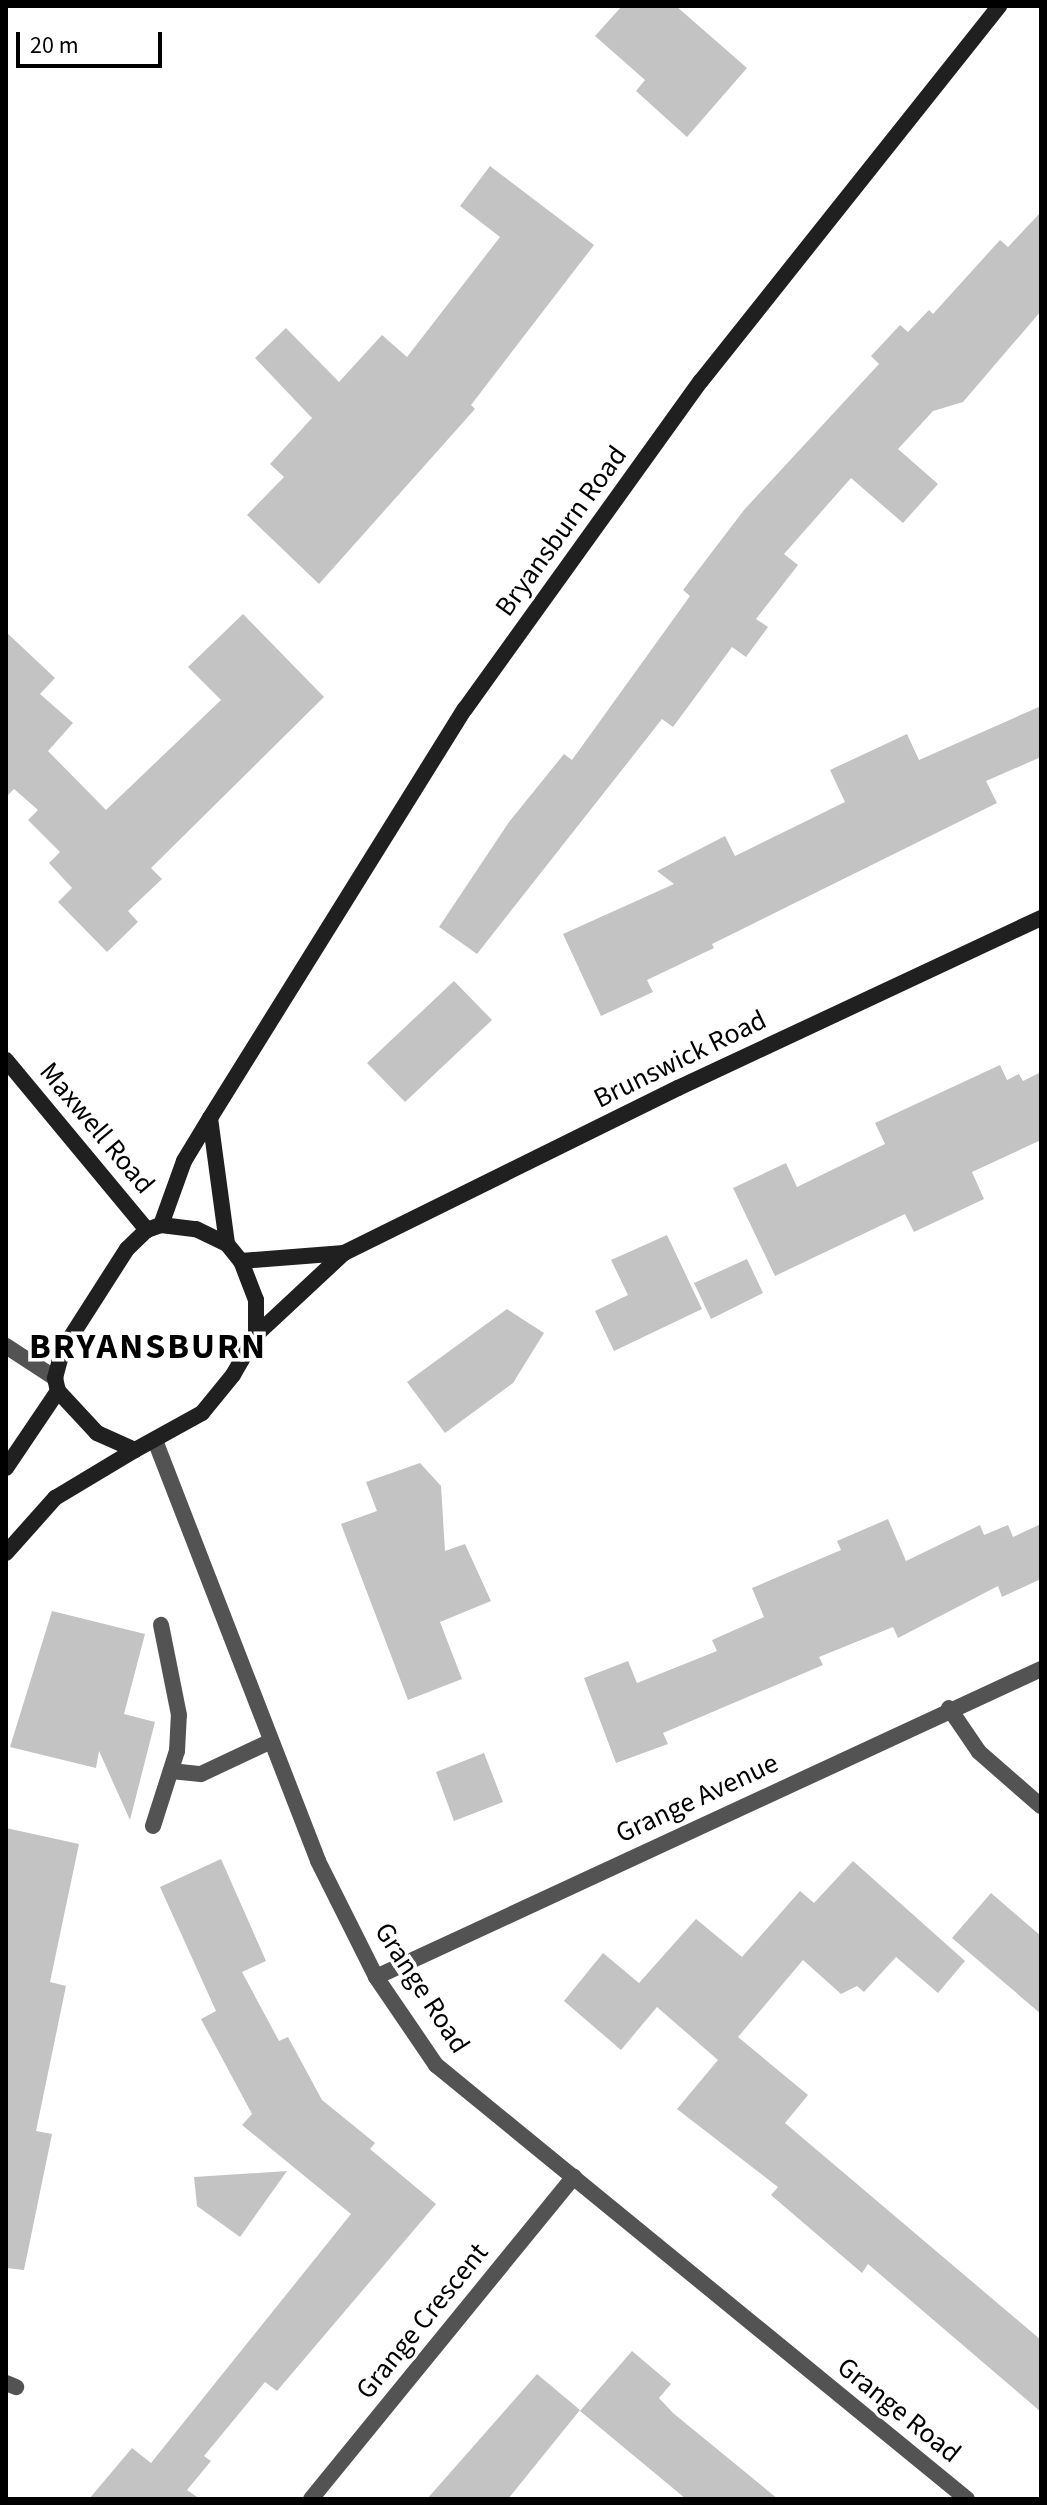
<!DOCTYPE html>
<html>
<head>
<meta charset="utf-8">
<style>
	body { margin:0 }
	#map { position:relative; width:1047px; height:2505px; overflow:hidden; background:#fff; font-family:"Source Sans 3",sans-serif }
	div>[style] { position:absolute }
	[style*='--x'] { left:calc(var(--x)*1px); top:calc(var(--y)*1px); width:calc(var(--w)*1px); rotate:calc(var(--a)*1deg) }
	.building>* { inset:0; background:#c3c3c3 }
	.lane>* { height:16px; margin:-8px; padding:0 8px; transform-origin:8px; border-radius:8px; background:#535353 }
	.street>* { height:16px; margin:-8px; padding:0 8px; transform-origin:8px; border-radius:8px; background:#535353 }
	.secondary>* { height:16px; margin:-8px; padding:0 8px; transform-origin:8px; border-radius:8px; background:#202020 }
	span { translate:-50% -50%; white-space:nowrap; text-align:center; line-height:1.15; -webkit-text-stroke:7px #fff; paint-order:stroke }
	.street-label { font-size:28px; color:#000 }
	.district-label { font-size:36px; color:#000; font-weight:700; letter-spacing:2px }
	.frame { position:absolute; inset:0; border:8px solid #000; pointer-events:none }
	.scale { position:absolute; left:16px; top:32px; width:146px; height:36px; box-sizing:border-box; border:4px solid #000; border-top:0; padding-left:10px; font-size:24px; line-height:28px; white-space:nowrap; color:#000; -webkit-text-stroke:6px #fff; paint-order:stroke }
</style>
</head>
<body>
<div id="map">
	<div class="building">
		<i style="clip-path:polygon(622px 6px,676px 6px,747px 68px,687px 137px,636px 91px,645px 80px,595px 36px)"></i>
		<i style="clip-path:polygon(490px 166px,594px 245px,471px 405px,475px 409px,319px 584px,247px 515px,284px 477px,270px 464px,312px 418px,255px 358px,286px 328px,339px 382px,382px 335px,407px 357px,500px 237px,460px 206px)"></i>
		<i style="clip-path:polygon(1041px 212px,1041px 311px,963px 402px,933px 411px,898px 449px,938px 484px,903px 523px,851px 478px,784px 554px,798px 565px,756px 619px,768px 627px,746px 657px,732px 647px,673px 727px,662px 719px,477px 954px,439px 927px,509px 822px,564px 754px,572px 760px,690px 596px,683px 590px,744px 510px,879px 364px,871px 356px,900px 325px,908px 332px,929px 310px,933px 314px,1000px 240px,1008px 247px)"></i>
		<i style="clip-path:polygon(243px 614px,324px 697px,151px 868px,162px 879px,128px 911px,138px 922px,107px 952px,58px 902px,72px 888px,49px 863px,60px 852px,28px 820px,38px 810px,14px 789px,6px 797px,6px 632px,55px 678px,40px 694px,73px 723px,48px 751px,106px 810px,221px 700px,188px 667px)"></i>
		<i style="clip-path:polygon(1041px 706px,1041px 757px,986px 781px,997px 803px,712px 944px,714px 948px,647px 980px,653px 992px,601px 1016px,563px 934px,674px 884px,657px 871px,725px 836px,735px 856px,845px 802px,830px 770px,907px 734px,919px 760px)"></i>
		<i style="clip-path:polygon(454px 981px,492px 1020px,405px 1102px,367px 1063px)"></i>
		<i style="clip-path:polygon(1000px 1065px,1007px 1080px,1019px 1074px,1023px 1081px,1041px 1072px,1041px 1140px,972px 1172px,984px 1199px,914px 1232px,905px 1214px,775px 1276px,733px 1188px,786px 1163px,797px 1187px,885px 1144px,875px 1123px)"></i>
		<i style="clip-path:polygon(667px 1235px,702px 1309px,614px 1351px,595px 1311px,628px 1295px,611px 1260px)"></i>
		<i style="clip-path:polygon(747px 1259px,763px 1293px,711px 1319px,694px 1283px)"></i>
		<i style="clip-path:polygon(507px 1309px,544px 1333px,513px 1383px,445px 1433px,407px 1382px)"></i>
		<i style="clip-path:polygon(420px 1463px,441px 1486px,445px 1551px,465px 1544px,491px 1601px,440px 1622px,462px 1679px,408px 1700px,341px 1524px,377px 1511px,366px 1482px)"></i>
		<i style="clip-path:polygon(888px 1519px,906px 1561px,980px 1525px,984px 1535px,1008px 1525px,1013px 1537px,1041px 1524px,1041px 1579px,1002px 1597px,998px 1586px,898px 1638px,893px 1627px,819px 1657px,823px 1665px,663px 1733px,668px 1744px,616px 1763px,584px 1678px,628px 1661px,637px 1683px,717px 1651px,712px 1640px,764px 1617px,752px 1588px,841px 1550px,837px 1541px)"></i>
		<i style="clip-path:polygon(52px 1611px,145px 1634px,124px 1714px,155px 1722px,130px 1820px,99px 1751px,96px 1768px,10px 1747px)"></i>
		<i style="clip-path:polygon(484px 1753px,503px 1802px,454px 1821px,436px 1772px)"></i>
		<i style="clip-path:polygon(6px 1828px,79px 1844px,50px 1982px,66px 1986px,36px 2131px,52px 2134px,24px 2270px,6px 2268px)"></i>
		<i style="clip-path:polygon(221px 1859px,266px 1961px,242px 1972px,279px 2041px,288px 2037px,322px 2100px,375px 2143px,370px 2149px,436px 2204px,277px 2391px,265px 2382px,204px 2456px,211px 2461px,187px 2490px,200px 2499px,89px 2499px,132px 2448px,151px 2463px,351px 2214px,242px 2125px,252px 2114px,201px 2019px,216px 2011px,160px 1887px)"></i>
		<i style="clip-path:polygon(853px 1861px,965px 1961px,938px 1993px,896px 1957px,864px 1992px,857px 1986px,841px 1994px,803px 1960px,738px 2037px,808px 2095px,785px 2123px,1041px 2340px,1041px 2412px,868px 2264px,862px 2273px,771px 2195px,778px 2187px,677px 2109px,718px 2060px,657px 2007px,621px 2050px,564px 2001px,603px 1953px,639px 1983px,696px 1919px,742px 1957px,800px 1891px,814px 1903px)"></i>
		<i style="clip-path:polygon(991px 1893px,1041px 1936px,1041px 2014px,952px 1938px)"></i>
		<i style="clip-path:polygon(287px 2171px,240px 2237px,197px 2206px,194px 2177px)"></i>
		<i style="clip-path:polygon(632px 2351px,671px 2384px,659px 2398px,673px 2413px,778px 2499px,686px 2499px,580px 2411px)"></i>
		<i style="clip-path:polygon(537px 2374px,580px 2410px,508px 2499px,427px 2499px)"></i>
	</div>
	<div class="lane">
		<i style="--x:171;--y:1771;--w:30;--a:6"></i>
		<i style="--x:201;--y:1774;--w:77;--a:-25.2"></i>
		<i style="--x:153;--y:1826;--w:79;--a:-72.3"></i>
		<i style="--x:177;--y:1751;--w:36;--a:-87"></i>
		<i style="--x:179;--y:1715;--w:92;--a:-101.3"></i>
		<i style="--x:6;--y:2383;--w:11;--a:22"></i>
	</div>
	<div class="street">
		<i style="--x:6;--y:1346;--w:59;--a:33.1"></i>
		<i style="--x:156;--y:1443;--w:448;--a:68.8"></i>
		<i style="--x:318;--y:1861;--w:130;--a:63.4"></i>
		<i style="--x:376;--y:1977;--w:107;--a:55.7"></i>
		<i style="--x:436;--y:2065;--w:686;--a:39.26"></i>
		<i style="--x:949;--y:1708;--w:53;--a:55.7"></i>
		<i style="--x:979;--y:1752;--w:82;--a:41.1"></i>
		<i style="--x:376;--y:1977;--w:733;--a:-24.85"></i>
		<i style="--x:311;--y:2499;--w:416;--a:-50.8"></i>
	</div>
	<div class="secondary">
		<i style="--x:6;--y:1060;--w:221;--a:50.3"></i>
		<i style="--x:210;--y:1118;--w:127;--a:82.3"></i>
		<i style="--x:161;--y:1225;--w:68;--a:-70.2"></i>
		<i style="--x:184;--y:1161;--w:50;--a:-58.8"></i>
		<i style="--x:210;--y:1118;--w:482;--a:-58.1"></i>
		<i style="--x:465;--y:709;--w:404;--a:-54.3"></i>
		<i style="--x:701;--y:381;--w:479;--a:-51.5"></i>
		<i style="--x:161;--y:1225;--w:35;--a:7"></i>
		<i style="--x:196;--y:1229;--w:34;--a:26"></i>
		<i style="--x:227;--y:1244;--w:22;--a:51"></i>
		<i style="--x:241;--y:1261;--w:42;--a:69"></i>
		<i style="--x:256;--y:1300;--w:35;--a:90"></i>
		<i style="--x:256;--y:1335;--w:46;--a:119.9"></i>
		<i style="--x:233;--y:1375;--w:49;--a:129.2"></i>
		<i style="--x:202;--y:1413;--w:77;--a:151.1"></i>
		<i style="--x:135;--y:1450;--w:42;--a:-155.9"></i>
		<i style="--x:97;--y:1433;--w:57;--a:-132.9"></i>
		<i style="--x:58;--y:1391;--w:13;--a:-103"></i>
		<i style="--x:55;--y:1378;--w:30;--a:-75"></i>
		<i style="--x:63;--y:1349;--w:119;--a:-57.4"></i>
		<i style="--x:127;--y:1249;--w:28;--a:-44"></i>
		<i style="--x:147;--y:1230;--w:15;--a:-20"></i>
		<i style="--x:241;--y:1261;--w:103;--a:-4.4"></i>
		<i style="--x:256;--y:1335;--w:120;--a:-43"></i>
		<i style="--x:344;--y:1253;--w:373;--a:-26.3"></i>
		<i style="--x:678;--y:1088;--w:401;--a:-25.1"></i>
		<i style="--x:6;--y:1468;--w:93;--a:-56"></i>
		<i style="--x:6;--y:1553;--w:74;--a:-48.3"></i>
		<i style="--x:55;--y:1498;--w:93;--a:-31"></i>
	</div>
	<div class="street-label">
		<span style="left:561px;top:531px;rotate:-54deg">Bryansburn Road</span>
		<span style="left:680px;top:1059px;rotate:-26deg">Brunswick Road</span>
		<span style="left:97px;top:1128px;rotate:50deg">Maxwell Road</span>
		<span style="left:697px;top:1798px;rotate:-25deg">Grange Avenue</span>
		<span style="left:422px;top:1988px;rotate:57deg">Grange Road</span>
		<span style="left:422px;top:2321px;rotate:-51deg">Grange Crescent</span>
		<span style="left:899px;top:2410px;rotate:39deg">Grange Road</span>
	</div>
	<div class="district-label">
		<span style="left:148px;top:1347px">BRYANSBURN</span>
	</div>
	<div class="frame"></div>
	<div class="scale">20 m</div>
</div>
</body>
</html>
